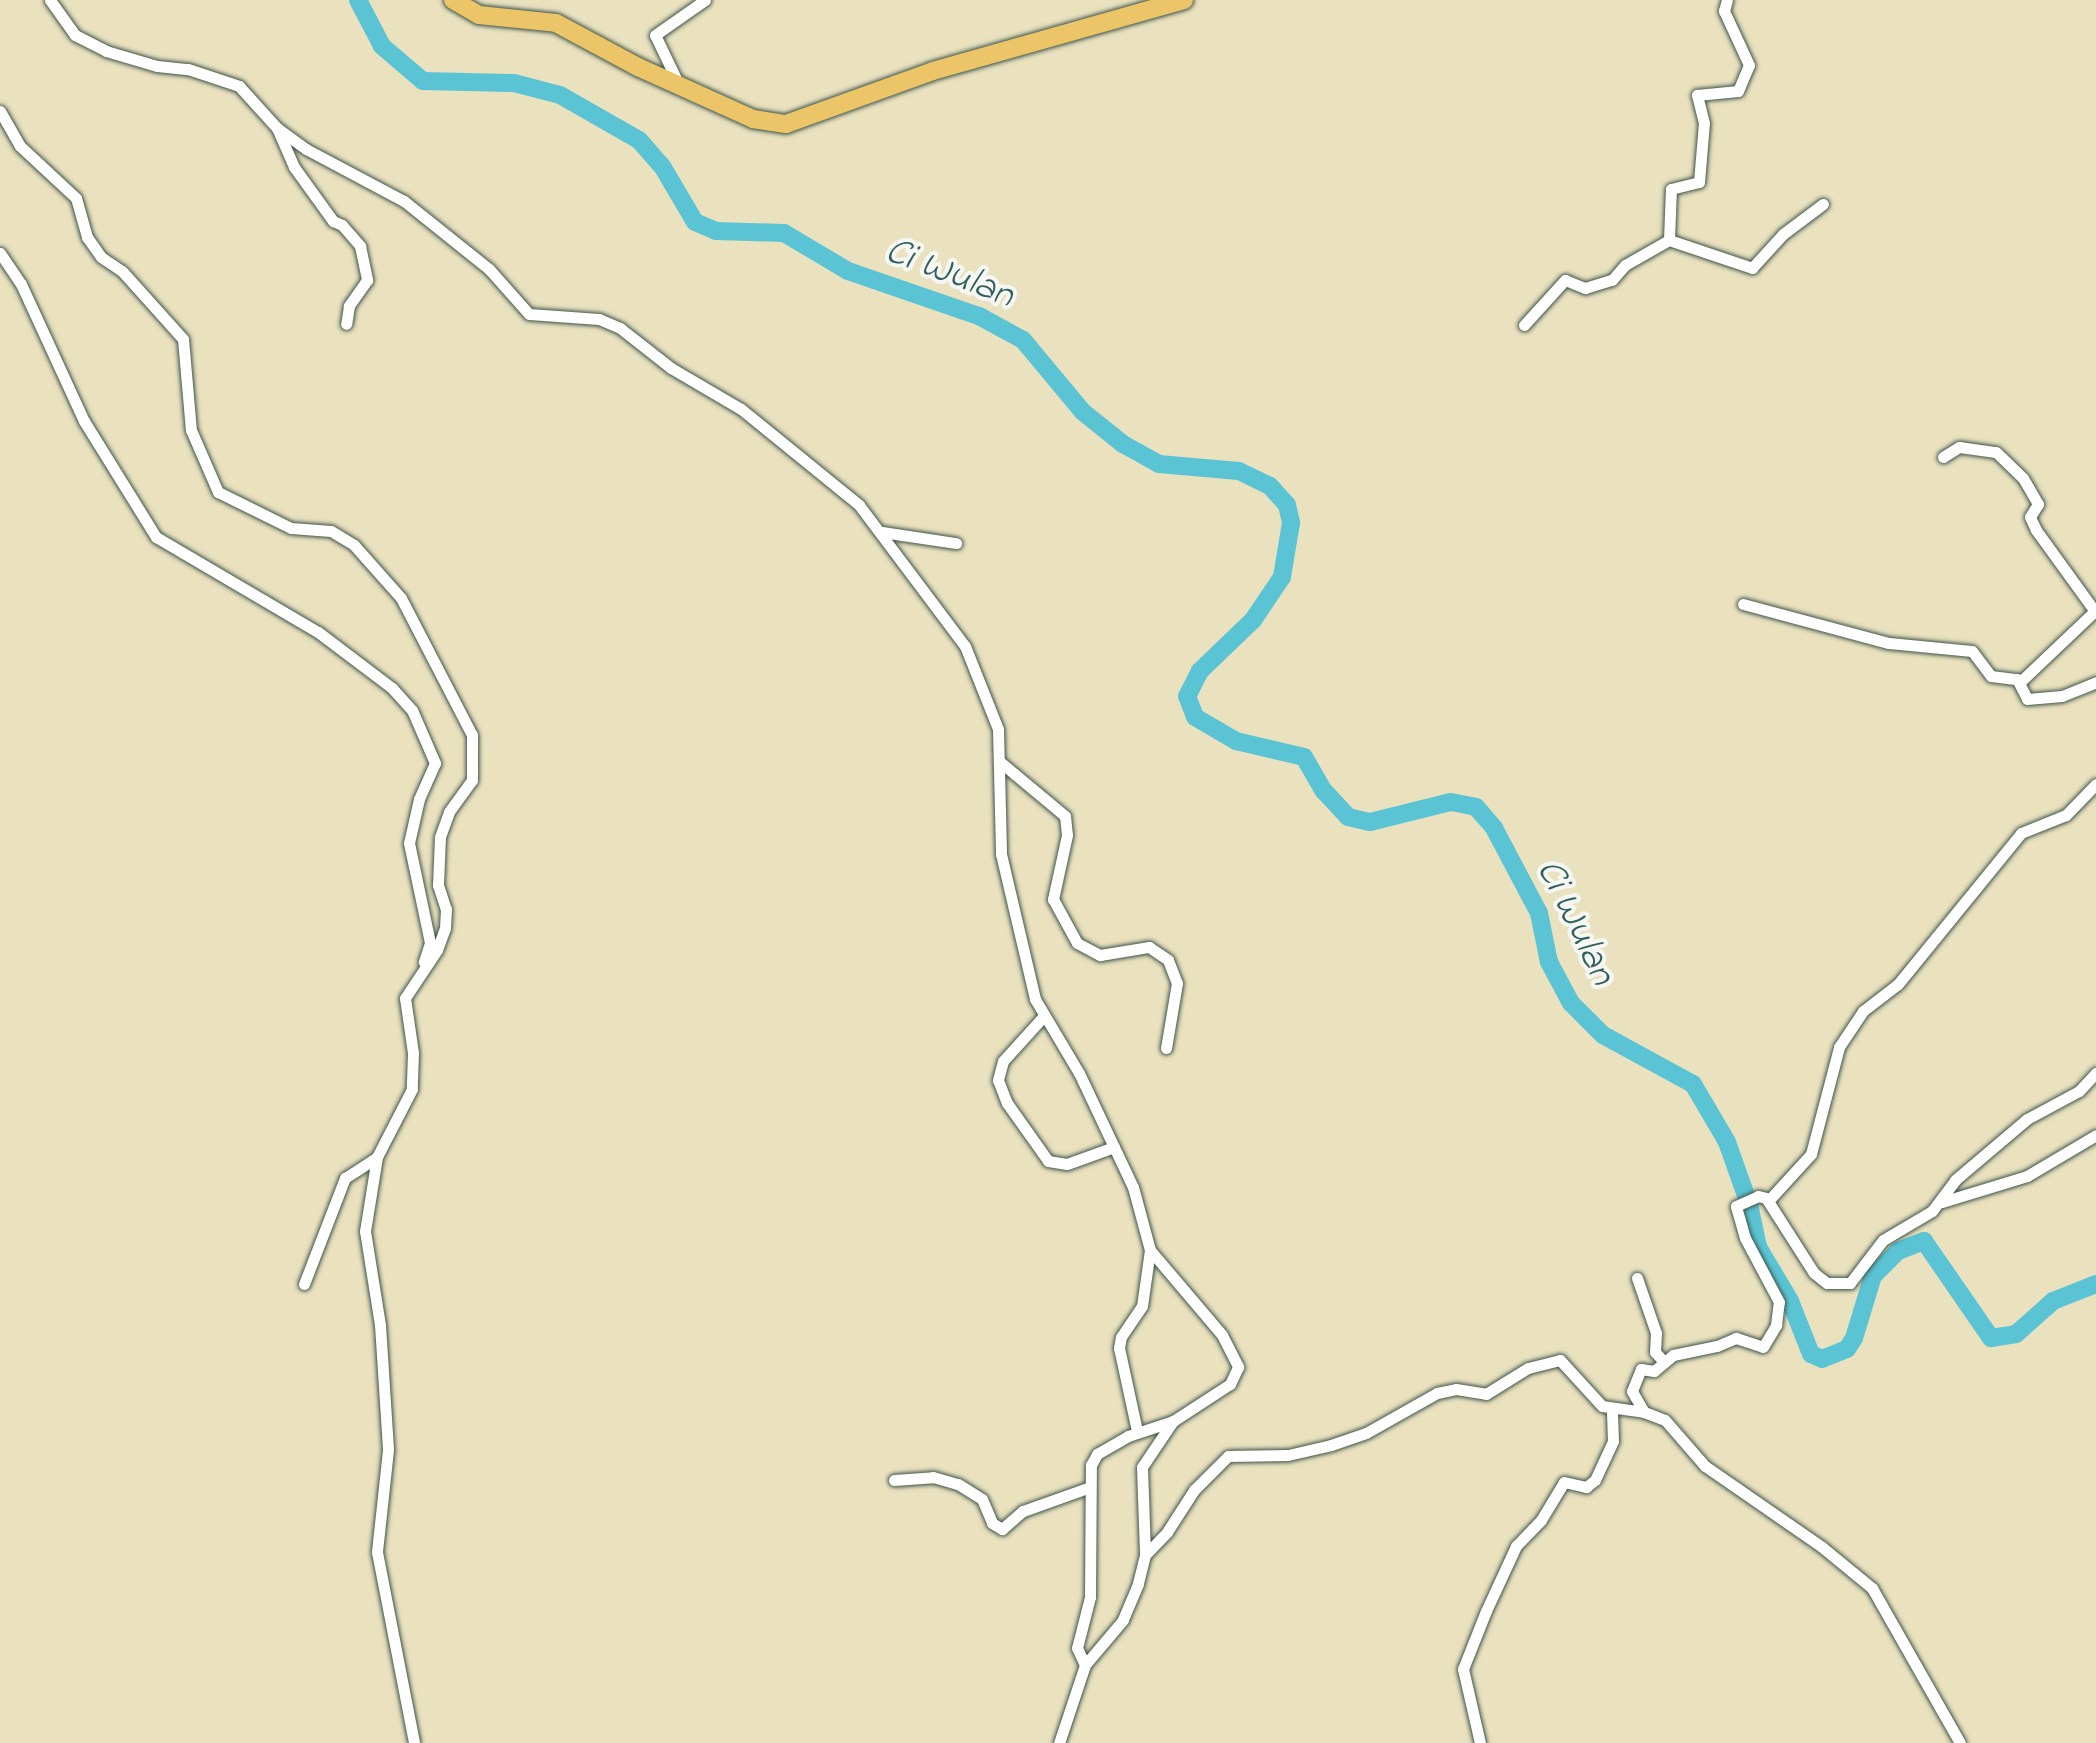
<!DOCTYPE html>
<html>
<head>
<meta charset="utf-8">
<style>
	body { margin:0 }
	#map { position:relative; width:2096px; height:1743px; overflow:hidden; background:#eae1bf; font-family:"Indie Flower",sans-serif }
	div>[style] { position:absolute }
	[style*='--x'] { left:calc(var(--x)*1px); top:calc(var(--y)*1px); width:calc(var(--w)*1px); rotate:calc(var(--a)*1deg) }
	.river>* { height:18px; margin:-9px; padding:0 9px; transform-origin:9px; border-radius:9px; background:#5ac4d5 }
	.roads { filter:drop-shadow(0 0 2px #3d5649) drop-shadow(0 0 2px #3d5649) }
	.minor>* { height:11px; margin:-5.5px; padding:0 5.5px; transform-origin:5.5px; border-radius:5.5px; background:#fff }
	.primary>* { height:18px; margin:-9px; padding:0 9px; transform-origin:9px; border-radius:9px; background:#ecc569 }
	span { translate:-50% -50%; white-space:nowrap; text-align:center; line-height:1.15; -webkit-text-stroke:8px #f6f6f2; paint-order:stroke }
	.water-label { font-size:38px; color:#2e5f5c; font-style:italic }
</style>
</head>
<body>
<div id="map">
	<div class="river">
		<i style="--x:358;--y:0;--w:52;--a:62.4"></i>
		<i style="--x:382;--y:46;--w:54;--a:40.5"></i>
		<i style="--x:423;--y:81;--w:91;--a:1.3"></i>
		<i style="--x:514;--y:83;--w:48;--a:14.6"></i>
		<i style="--x:560;--y:95;--w:91;--a:29.7"></i>
		<i style="--x:639;--y:140;--w:35;--a:49"></i>
		<i style="--x:662;--y:166;--w:65;--a:59.5"></i>
		<i style="--x:695;--y:222;--w:23;--a:23"></i>
		<i style="--x:716;--y:231;--w:68;--a:1.7"></i>
		<i style="--x:784;--y:233;--w:74;--a:30.7"></i>
		<i style="--x:848;--y:271;--w:139;--a:19"></i>
		<i style="--x:979;--y:316;--w:50;--a:28.6"></i>
		<i style="--x:1023;--y:340;--w:94;--a:50.2"></i>
		<i style="--x:1083;--y:412;--w:51;--a:38.7"></i>
		<i style="--x:1123;--y:444;--w:41;--a:29.1"></i>
		<i style="--x:1159;--y:464;--w:80;--a:5"></i>
		<i style="--x:1239;--y:471;--w:34;--a:26"></i>
		<i style="--x:1270;--y:486;--w:25;--a:48"></i>
		<i style="--x:1287;--y:505;--w:18;--a:77"></i>
		<i style="--x:1291;--y:523;--w:55;--a:99.5"></i>
		<i style="--x:1282;--y:577;--w:52;--a:124"></i>
		<i style="--x:1253;--y:620;--w:74;--a:136.1"></i>
		<i style="--x:1200;--y:671;--w:28;--a:117"></i>
		<i style="--x:1187;--y:696;--w:22;--a:69"></i>
		<i style="--x:1195;--y:717;--w:48;--a:30.3"></i>
		<i style="--x:1236;--y:741;--w:70;--a:13.2"></i>
		<i style="--x:1304;--y:757;--w:39;--a:60"></i>
		<i style="--x:1324;--y:791;--w:35;--a:47"></i>
		<i style="--x:1348;--y:817;--w:23;--a:13"></i>
		<i style="--x:1370;--y:822;--w:83;--a:-13.9"></i>
		<i style="--x:1451;--y:802;--w:25;--a:11"></i>
		<i style="--x:1476;--y:807;--w:28;--a:49"></i>
		<i style="--x:1494;--y:828;--w:96;--a:62.1"></i>
		<i style="--x:1539;--y:913;--w:50;--a:78.5"></i>
		<i style="--x:1549;--y:962;--w:47;--a:61.8"></i>
		<i style="--x:1571;--y:1003;--w:45;--a:45"></i>
		<i style="--x:1603;--y:1035;--w:102;--a:28.6"></i>
		<i style="--x:1693;--y:1084;--w:67;--a:59.6"></i>
		<i style="--x:1727;--y:1142;--w:66;--a:70.5"></i>
		<i style="--x:1749;--y:1204;--w:44;--a:78.2"></i>
		<i style="--x:1758;--y:1247;--w:63;--a:59.3"></i>
		<i style="--x:1790;--y:1301;--w:57;--a:68.4"></i>
		<i style="--x:1811;--y:1354;--w:12;--a:24"></i>
		<i style="--x:1822;--y:1359;--w:27;--a:-22"></i>
		<i style="--x:1847;--y:1349;--w:13;--a:-58"></i>
		<i style="--x:1854;--y:1338;--w:65;--a:-73"></i>
		<i style="--x:1873;--y:1276;--w:35;--a:-45"></i>
		<i style="--x:1898;--y:1251;--w:28;--a:-21"></i>
		<i style="--x:1924;--y:1241;--w:118;--a:55.4"></i>
		<i style="--x:1991;--y:1338;--w:25;--a:-9"></i>
		<i style="--x:2016;--y:1334;--w:50;--a:-41.7"></i>
		<i style="--x:2053;--y:1301;--w:46;--a:-21.6"></i>
	</div>
	<div class="roads">
		<div class="minor">
			<i style="--x:50;--y:0;--w:43;--a:54.5"></i>
			<i style="--x:75;--y:35;--w:35;--a:27"></i>
			<i style="--x:106;--y:51;--w:53;--a:16.4"></i>
			<i style="--x:157;--y:66;--w:31;--a:6"></i>
			<i style="--x:188;--y:69;--w:54;--a:18.4"></i>
			<i style="--x:239;--y:86;--w:57;--a:47.9"></i>
			<i style="--x:277;--y:128;--w:36;--a:36"></i>
			<i style="--x:306;--y:149;--w:111;--a:28"></i>
			<i style="--x:404;--y:201;--w:109;--a:38.7"></i>
			<i style="--x:489;--y:269;--w:60;--a:48.4"></i>
			<i style="--x:529;--y:314;--w:70;--a:4.1"></i>
			<i style="--x:599;--y:319;--w:23;--a:23"></i>
			<i style="--x:620;--y:328;--w:65;--a:38.1"></i>
			<i style="--x:671;--y:368;--w:81;--a:30.4"></i>
			<i style="--x:741;--y:409;--w:152;--a:39.1"></i>
			<i style="--x:859;--y:505;--w:176;--a:53.1"></i>
			<i style="--x:965;--y:646;--w:89;--a:68.3"></i>
			<i style="--x:998;--y:729;--w:125;--a:88.6"></i>
			<i style="--x:1001;--y:854;--w:149;--a:76.8"></i>
			<i style="--x:1035;--y:999;--w:86;--a:59.3"></i>
			<i style="--x:1079;--y:1073;--w:126;--a:64.7"></i>
			<i style="--x:1133;--y:1187;--w:65;--a:74.9"></i>
			<i style="--x:1150;--y:1250;--w:111;--a:49.7"></i>
			<i style="--x:1222;--y:1335;--w:36;--a:63"></i>
			<i style="--x:1238;--y:1367;--w:19;--a:115"></i>
			<i style="--x:1230;--y:1384;--w:68;--a:147"></i>
			<i style="--x:1173;--y:1421;--w:55;--a:124"></i>
			<i style="--x:1142;--y:1467;--w:88;--a:88"></i>
			<i style="--x:1145;--y:1555;--w:30;--a:104"></i>
			<i style="--x:1138;--y:1584;--w:39;--a:113"></i>
			<i style="--x:1123;--y:1620;--w:59;--a:130.2"></i>
			<i style="--x:1085;--y:1665;--w:82;--a:108.4"></i>
			<i style="--x:679;--y:85;--w:55;--a:-115.6"></i>
			<i style="--x:655;--y:35;--w:61;--a:-35"></i>
			<i style="--x:0;--y:111;--w:40;--a:60.3"></i>
			<i style="--x:20;--y:146;--w:76;--a:42.9"></i>
			<i style="--x:76;--y:198;--w:41;--a:74.2"></i>
			<i style="--x:87;--y:237;--w:24;--a:55"></i>
			<i style="--x:101;--y:257;--w:25;--a:34"></i>
			<i style="--x:122;--y:271;--w:91;--a:48.1"></i>
			<i style="--x:183;--y:339;--w:91;--a:85"></i>
			<i style="--x:191;--y:430;--w:68;--a:66.5"></i>
			<i style="--x:218;--y:492;--w:81;--a:26.3"></i>
			<i style="--x:291;--y:528;--w:40;--a:4.3"></i>
			<i style="--x:331;--y:531;--w:27;--a:31"></i>
			<i style="--x:354;--y:545;--w:71;--a:48.4"></i>
			<i style="--x:401;--y:598;--w:154;--a:62.6"></i>
			<i style="--x:472;--y:735;--w:45;--a:90"></i>
			<i style="--x:472;--y:780;--w:39;--a:126"></i>
			<i style="--x:449;--y:812;--w:27;--a:110"></i>
			<i style="--x:440;--y:837;--w:48;--a:92.4"></i>
			<i style="--x:438;--y:885;--w:25;--a:72"></i>
			<i style="--x:446;--y:909;--w:19;--a:93"></i>
			<i style="--x:445;--y:928;--w:23;--a:110"></i>
			<i style="--x:437;--y:950;--w:58;--a:123.7"></i>
			<i style="--x:405;--y:998;--w:56;--a:81.7"></i>
			<i style="--x:413;--y:1053;--w:36;--a:92"></i>
			<i style="--x:412;--y:1089;--w:76;--a:117.2"></i>
			<i style="--x:377;--y:1157;--w:75;--a:99.2"></i>
			<i style="--x:365;--y:1231;--w:95;--a:80.9"></i>
			<i style="--x:380;--y:1325;--w:125;--a:86.3"></i>
			<i style="--x:388;--y:1450;--w:103;--a:96.2"></i>
			<i style="--x:377;--y:1552;--w:195;--a:79"></i>
			<i style="--x:277;--y:128;--w:43;--a:66.4"></i>
			<i style="--x:294;--y:167;--w:67;--a:54.2"></i>
			<i style="--x:333;--y:221;--w:10;--a:24"></i>
			<i style="--x:342;--y:225;--w:28;--a:49"></i>
			<i style="--x:360;--y:246;--w:35;--a:78"></i>
			<i style="--x:367;--y:280;--w:32;--a:125"></i>
			<i style="--x:349;--y:306;--w:18;--a:99"></i>
			<i style="--x:1669;--y:240;--w:88;--a:18.6"></i>
			<i style="--x:1752;--y:268;--w:46;--a:-47.6"></i>
			<i style="--x:1783;--y:234;--w:50;--a:-36.9"></i>
			<i style="--x:0;--y:253;--w:37;--a:56"></i>
			<i style="--x:21;--y:284;--w:151;--a:65.3"></i>
			<i style="--x:84;--y:421;--w:137;--a:58.2"></i>
			<i style="--x:156;--y:537;--w:188;--a:30.4"></i>
			<i style="--x:318;--y:632;--w:93;--a:37.1"></i>
			<i style="--x:392;--y:688;--w:30;--a:48"></i>
			<i style="--x:412;--y:710;--w:58;--a:66.5"></i>
			<i style="--x:435;--y:763;--w:39;--a:114"></i>
			<i style="--x:419;--y:799;--w:45;--a:102.8"></i>
			<i style="--x:409;--y:843;--w:102;--a:78.1"></i>
			<i style="--x:430;--y:943;--w:20;--a:108"></i>
			<i style="--x:1524;--y:325;--w:61;--a:-47.7"></i>
			<i style="--x:1565;--y:280;--w:22;--a:22"></i>
			<i style="--x:1585;--y:288;--w:28;--a:-17"></i>
			<i style="--x:1612;--y:280;--w:20;--a:-49"></i>
			<i style="--x:1625;--y:265;--w:51;--a:-29.6"></i>
			<i style="--x:1669;--y:240;--w:51;--a:-87.8"></i>
			<i style="--x:1671;--y:189;--w:29;--a:-14"></i>
			<i style="--x:1699;--y:182;--w:59;--a:-85.2"></i>
			<i style="--x:1704;--y:123;--w:29;--a:-104"></i>
			<i style="--x:1697;--y:95;--w:41;--a:-5.6"></i>
			<i style="--x:1738;--y:91;--w:28;--a:-67"></i>
			<i style="--x:1749;--y:65;--w:60;--a:-114.8"></i>
			<i style="--x:1724;--y:11;--w:11;--a:-75"></i>
			<i style="--x:1943;--y:457;--w:19;--a:-32"></i>
			<i style="--x:1959;--y:447;--w:37;--a:8"></i>
			<i style="--x:1996;--y:452;--w:37;--a:44"></i>
			<i style="--x:2023;--y:478;--w:30;--a:60"></i>
			<i style="--x:2038;--y:504;--w:15;--a:122"></i>
			<i style="--x:2030;--y:517;--w:14;--a:65"></i>
			<i style="--x:2036;--y:530;--w:99;--a:54.1"></i>
			<i style="--x:882;--y:532;--w:75;--a:8.5"></i>
			<i style="--x:1743;--y:604;--w:151;--a:15"></i>
			<i style="--x:1889;--y:643;--w:83;--a:5.5"></i>
			<i style="--x:1972;--y:651;--w:31;--a:53"></i>
			<i style="--x:1991;--y:676;--w:26;--a:7"></i>
			<i style="--x:2017;--y:679;--w:22;--a:63"></i>
			<i style="--x:2027;--y:699;--w:35;--a:-5"></i>
			<i style="--x:2062;--y:696;--w:37;--a:-22"></i>
			<i style="--x:2020;--y:682;--w:105;--a:-43.5"></i>
			<i style="--x:999;--y:761;--w:86;--a:39.8"></i>
			<i style="--x:1065;--y:816;--w:19;--a:84"></i>
			<i style="--x:1067;--y:835;--w:66;--a:102.3"></i>
			<i style="--x:1053;--y:899;--w:50;--a:61.4"></i>
			<i style="--x:1077;--y:943;--w:26;--a:28"></i>
			<i style="--x:1100;--y:955;--w:50;--a:-9.3"></i>
			<i style="--x:1149;--y:947;--w:23;--a:34"></i>
			<i style="--x:1168;--y:960;--w:25;--a:69"></i>
			<i style="--x:1177;--y:983;--w:66;--a:99.6"></i>
			<i style="--x:1042;--y:1018;--w:58;--a:132.2"></i>
			<i style="--x:1003;--y:1061;--w:20;--a:105"></i>
			<i style="--x:998;--y:1080;--w:25;--a:69"></i>
			<i style="--x:1007;--y:1103;--w:71;--a:54.7"></i>
			<i style="--x:1048;--y:1161;--w:19;--a:9"></i>
			<i style="--x:1067;--y:1164;--w:50;--a:-19.9"></i>
			<i style="--x:1769;--y:1200;--w:62;--a:-47.6"></i>
			<i style="--x:1811;--y:1154;--w:111;--a:-75.3"></i>
			<i style="--x:1839;--y:1047;--w:43;--a:-56.3"></i>
			<i style="--x:1863;--y:1011;--w:44;--a:-37.6"></i>
			<i style="--x:1898;--y:984;--w:195;--a:-50.8"></i>
			<i style="--x:2021;--y:833;--w:48;--a:-21.8"></i>
			<i style="--x:2066;--y:815;--w:43;--a:-45.9"></i>
			<i style="--x:1942;--y:1202;--w:89;--a:-17"></i>
			<i style="--x:2027;--y:1176;--w:80;--a:-30.7"></i>
			<i style="--x:1637;--y:1278;--w:58;--a:70.9"></i>
			<i style="--x:1656;--y:1333;--w:19;--a:93"></i>
			<i style="--x:1655;--y:1352;--w:12;--a:48"></i>
			<i style="--x:304;--y:1284;--w:114;--a:-68.9"></i>
			<i style="--x:345;--y:1178;--w:38;--a:-33"></i>
			<i style="--x:1644;--y:1412;--w:24;--a:-120"></i>
			<i style="--x:1632;--y:1391;--w:24;--a:-68"></i>
			<i style="--x:1641;--y:1369;--w:13;--a:9"></i>
			<i style="--x:1654;--y:1371;--w:25;--a:-40"></i>
			<i style="--x:1673;--y:1355;--w:45;--a:-11.6"></i>
			<i style="--x:1717;--y:1346;--w:21;--a:-23"></i>
			<i style="--x:1736;--y:1338;--w:28;--a:18"></i>
			<i style="--x:1763;--y:1347;--w:26;--a:-59"></i>
			<i style="--x:1776;--y:1325;--w:23;--a:-83"></i>
			<i style="--x:1779;--y:1302;--w:72;--a:-118"></i>
			<i style="--x:1745;--y:1238;--w:33;--a:-106"></i>
			<i style="--x:1736;--y:1206;--w:24;--a:-24"></i>
			<i style="--x:1758;--y:1196;--w:8;--a:14"></i>
			<i style="--x:1766;--y:1198;--w:89;--a:57.4"></i>
			<i style="--x:1814;--y:1273;--w:16;--a:38"></i>
			<i style="--x:1827;--y:1283;--w:23;--a:0"></i>
			<i style="--x:1850;--y:1283;--w:54;--a:-52.5"></i>
			<i style="--x:1883;--y:1240;--w:57;--a:-30.6"></i>
			<i style="--x:1932;--y:1211;--w:39;--a:-53"></i>
			<i style="--x:1955;--y:1180;--w:94;--a:-40.3"></i>
			<i style="--x:2027;--y:1119;--w:59;--a:-28.3"></i>
			<i style="--x:2079;--y:1091;--w:25;--a:-47"></i>
			<i style="--x:1137;--y:1431;--w:85;--a:-102.2"></i>
			<i style="--x:1119;--y:1348;--w:11;--a:-80"></i>
			<i style="--x:1121;--y:1337;--w:37;--a:-56"></i>
			<i style="--x:1142;--y:1306;--w:57;--a:-81.9"></i>
			<i style="--x:894;--y:1480;--w:39;--a:-4"></i>
			<i style="--x:933;--y:1477;--w:26;--a:16"></i>
			<i style="--x:958;--y:1484;--w:28;--a:32"></i>
			<i style="--x:982;--y:1499;--w:26;--a:67"></i>
			<i style="--x:992;--y:1523;--w:12;--a:31"></i>
			<i style="--x:1002;--y:1529;--w:28;--a:-41"></i>
			<i style="--x:1023;--y:1511;--w:71;--a:-19.7"></i>
			<i style="--x:1145;--y:1555;--w:32;--a:-46"></i>
			<i style="--x:1167;--y:1532;--w:50;--a:-57.3"></i>
			<i style="--x:1194;--y:1490;--w:48;--a:-45"></i>
			<i style="--x:1228;--y:1456;--w:60;--a:-1"></i>
			<i style="--x:1288;--y:1455;--w:44;--a:-13.1"></i>
			<i style="--x:1331;--y:1445;--w:37;--a:-19"></i>
			<i style="--x:1366;--y:1433;--w:81;--a:-29.4"></i>
			<i style="--x:1437;--y:1393;--w:19;--a:-12"></i>
			<i style="--x:1456;--y:1389;--w:30;--a:9"></i>
			<i style="--x:1486;--y:1394;--w:49;--a:-31.8"></i>
			<i style="--x:1528;--y:1368;--w:33;--a:-14"></i>
			<i style="--x:1560;--y:1360;--w:62;--a:47.6"></i>
			<i style="--x:1602;--y:1406;--w:42;--a:8.1"></i>
			<i style="--x:1644;--y:1412;--w:22;--a:21"></i>
			<i style="--x:1665;--y:1420;--w:61;--a:49"></i>
			<i style="--x:1705;--y:1466;--w:142;--a:34.7"></i>
			<i style="--x:1822;--y:1547;--w:65;--a:39.4"></i>
			<i style="--x:1872;--y:1588;--w:178;--a:60.4"></i>
			<i style="--x:1085;--y:1665;--w:19;--a:-115"></i>
			<i style="--x:1077;--y:1648;--w:53;--a:-75.7"></i>
			<i style="--x:1090;--y:1597;--w:132;--a:-89.6"></i>
			<i style="--x:1091;--y:1465;--w:13;--a:-61"></i>
			<i style="--x:1097;--y:1454;--w:36;--a:-30"></i>
			<i style="--x:1128;--y:1436;--w:47;--a:-18.4"></i>
			<i style="--x:1480;--y:1743;--w:76;--a:-102.9"></i>
			<i style="--x:1463;--y:1669;--w:62;--a:-68.4"></i>
			<i style="--x:1486;--y:1611;--w:72;--a:-65.2"></i>
			<i style="--x:1516;--y:1546;--w:36;--a:-46"></i>
			<i style="--x:1541;--y:1520;--w:44;--a:-58.8"></i>
			<i style="--x:1564;--y:1482;--w:23;--a:13"></i>
			<i style="--x:1586;--y:1487;--w:11;--a:-38"></i>
			<i style="--x:1595;--y:1480;--w:43;--a:-65.2"></i>
			<i style="--x:1613;--y:1441;--w:32;--a:-92"></i>
		</div>
		<div class="primary">
			<i style="--x:453;--y:0;--w:30;--a:30"></i>
			<i style="--x:479;--y:15;--w:77;--a:5.9"></i>
			<i style="--x:556;--y:23;--w:93;--a:28.2"></i>
			<i style="--x:638;--y:67;--w:126;--a:24.3"></i>
			<i style="--x:753;--y:119;--w:33;--a:9"></i>
			<i style="--x:786;--y:124;--w:156;--a:-19.8"></i>
			<i style="--x:933;--y:71;--w:261;--a:-15.8"></i>
		</div>
	</div>
	<div class="water-label">
		<span style="left:949px;top:275px;rotate:21deg">Ci Wulan</span>
		<span style="left:1574px;top:923px;rotate:64deg">Ci Wulan</span>
	</div>
</div>
</body>
</html>
